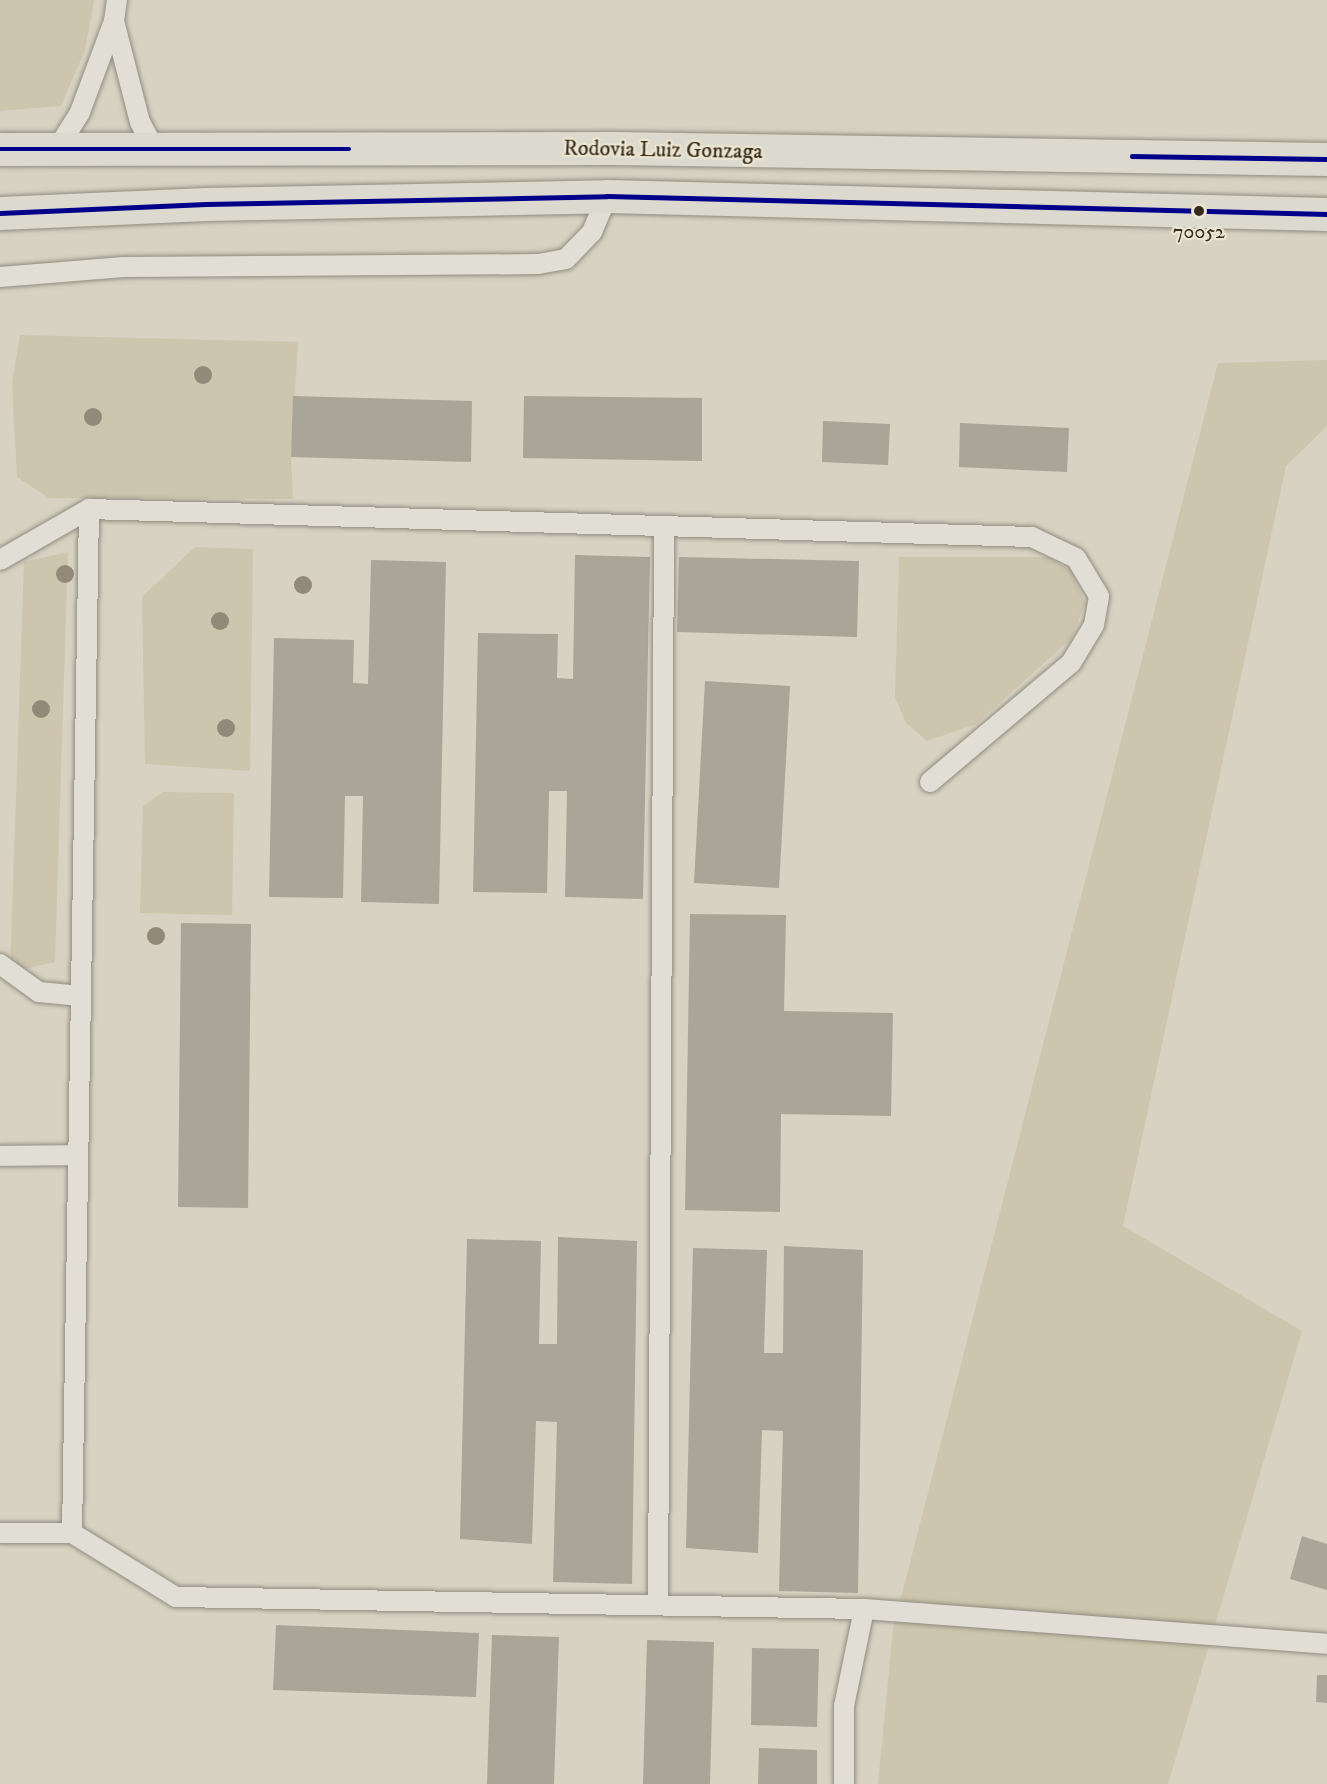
<!DOCTYPE html>
<html>
<head>
<meta charset="utf-8">
<style>
	body { margin:0 }
	#map { position:relative; width:1327px; height:1784px; overflow:hidden; background:#d7d2c1; font-family:"IM FELL DW Pica",serif }
	div>[style] { position:absolute }
	[style*='--x'] { left:calc(var(--x)*1px); top:calc(var(--y)*1px); width:calc(var(--w)*1px); rotate:calc(var(--a)*1deg) }
	.green>* { inset:0; background:#cdc5ad }
	.building>* { inset:0; background:#a9a599 }
	.roads { filter:drop-shadow(0 0 2px #918c81) drop-shadow(0 0 2px #918c81) }
	.service>* { height:20px; margin:-10px; padding:0 10px; transform-origin:10px; border-radius:10px; background:#e1dfd5 }
	.trunk>* { height:33px; margin:-16.5px; padding:0 16.5px; transform-origin:16.5px; border-radius:16.5px; background:#dcd9cf }
	.bus-1>* { height:4.5px; margin:-2.25px; padding:0 2.25px; transform-origin:2.25px; border-radius:2.25px; background:#00008b }
	.trees>* { width:18px; height:18px; margin:-9px; border-radius:50%; background:#928978 }
	.dots>* { width:16px; height:16px; translate:-50% -50%; box-sizing:border-box; border:3px solid #ece6d0; border-radius:50% }
	span { translate:-50% -50%; white-space:nowrap; text-align:center; line-height:1.15; -webkit-text-stroke:4.5px #ece6d0; paint-order:stroke }
	.bus-label { font-size:20px; color:#36291d }
	.street-label { font-size:22px; color:#36291d }
</style>
</head>
<body>
<div id="map">
	<div class="green">
		<i style="clip-path:polygon(0 0,94px 0,85px 50px,61px 106px,0 111px)"></i>
		<i style="clip-path:polygon(20px 335px,298px 342px,291px 457px,293px 499px,49px 498px,17px 477px,12px 384px)"></i>
		<i style="clip-path:polygon(1327px 360px,1327px 426px,1286px 466px,1123px 1226px,1302px 1331px,1168px 1784px,878px 1784px,893px 1629px,1218px 363px)"></i>
		<i style="clip-path:polygon(195px 547px,253px 549px,250px 771px,145px 764px,142px 597px)"></i>
		<i style="clip-path:polygon(68px 552px,55px 962px,10px 972px,24px 562px)"></i>
		<i style="clip-path:polygon(899px 557px,1047px 557px,1071px 570px,1085px 603px,1072px 638px,976px 724px,927px 741px,906px 723px,895px 697px)"></i>
		<i style="clip-path:polygon(163px 792px,234px 793px,232px 915px,140px 913px,143px 806px)"></i>
	</div>
	<div class="building">
		<i style="clip-path:polygon(293px 396px,472px 401px,471px 462px,291px 457px)"></i>
		<i style="clip-path:polygon(524px 396px,702px 398px,702px 461px,523px 458px)"></i>
		<i style="clip-path:polygon(823px 421px,890px 424px,888px 465px,822px 462px)"></i>
		<i style="clip-path:polygon(960px 423px,1069px 428px,1067px 472px,959px 467px)"></i>
		<i style="clip-path:polygon(575px 555px,650px 557px,643px 899px,565px 897px,567px 791px,549px 791px,547px 893px,473px 892px,478px 633px,558px 634px,557px 678px,573px 679px)"></i>
		<i style="clip-path:polygon(679px 557px,859px 561px,857px 637px,677px 632px)"></i>
		<i style="clip-path:polygon(371px 560px,446px 562px,439px 904px,361px 902px,363px 796px,345px 796px,343px 898px,269px 897px,274px 638px,354px 640px,353px 683px,368px 684px)"></i>
		<i style="clip-path:polygon(705px 681px,790px 686px,779px 888px,694px 883px)"></i>
		<i style="clip-path:polygon(690px 914px,786px 915px,784px 1011px,893px 1013px,891px 1116px,781px 1114px,780px 1212px,685px 1210px)"></i>
		<i style="clip-path:polygon(181px 923px,251px 924px,248px 1208px,178px 1207px)"></i>
		<i style="clip-path:polygon(558px 1237px,637px 1241px,632px 1584px,553px 1582px,557px 1422px,536px 1421px,532px 1544px,460px 1539px,467px 1239px,541px 1241px,539px 1344px,557px 1344px)"></i>
		<i style="clip-path:polygon(784px 1246px,863px 1250px,858px 1593px,779px 1591px,783px 1431px,762px 1430px,758px 1553px,686px 1548px,693px 1248px,767px 1250px,764px 1353px,783px 1353px)"></i>
		<i style="clip-path:polygon(1302px 1536px,1327px 1544px,1327px 1590px,1290px 1579px)"></i>
		<i style="clip-path:polygon(276px 1625px,479px 1633px,476px 1697px,273px 1690px)"></i>
		<i style="clip-path:polygon(492px 1635px,559px 1637px,554px 1784px,487px 1784px)"></i>
		<i style="clip-path:polygon(647px 1640px,714px 1642px,710px 1784px,643px 1784px)"></i>
		<i style="clip-path:polygon(752px 1648px,819px 1649px,817px 1727px,751px 1725px)"></i>
		<i style="clip-path:polygon(1317px 1675px,1327px 1675px,1327px 1703px,1316px 1702px)"></i>
		<i style="clip-path:polygon(759px 1748px,817px 1750px,817px 1784px,758px 1784px)"></i>
	</div>
	<div class="roads">
		<div class="service">
			<i style="--x:114;--y:21;--w:104;--a:75.6"></i>
			<i style="--x:140;--y:122;--w:27;--a:62"></i>
			<i style="--x:59;--y:146;--w:40;--a:-58"></i>
			<i style="--x:80;--y:112;--w:97;--a:-69.5"></i>
			<i style="--x:114;--y:21;--w:21;--a:-82"></i>
			<i style="--x:0;--y:277;--w:124;--a:-4.6"></i>
			<i style="--x:124;--y:267;--w:414;--a:-0.4"></i>
			<i style="--x:538;--y:264;--w:28;--a:-10"></i>
			<i style="--x:566;--y:259;--w:37;--a:-46"></i>
			<i style="--x:592;--y:232;--w:39;--a:-67"></i>
			<i style="--x:0;--y:560;--w:103;--a:-29.8"></i>
			<i style="--x:930;--y:782;--w:185;--a:-40.2"></i>
			<i style="--x:1071;--y:663;--w:44;--a:-58.8"></i>
			<i style="--x:1094;--y:625;--w:29;--a:-80"></i>
			<i style="--x:1099;--y:596;--w:44;--a:-121.2"></i>
			<i style="--x:1076;--y:558;--w:49;--a:-154.5"></i>
			<i style="--x:1032;--y:537;--w:943;--a:-178.3"></i>
			<i style="--x:89;--y:509;--w:1024;--a:90.95"></i>
			<i style="--x:72;--y:1533;--w:122;--a:31.6"></i>
			<i style="--x:176;--y:1597;--w:688;--a:1"></i>
			<i style="--x:864;--y:1609;--w:464;--a:4.3"></i>
			<i style="--x:0;--y:964;--w:48;--a:35.7"></i>
			<i style="--x:39;--y:992;--w:42;--a:5.4"></i>
			<i style="--x:0;--y:1156;--w:78;--a:-0.7"></i>
			<i style="--x:0;--y:1533;--w:72;--a:0"></i>
			<i style="--x:658;--y:1605;--w:1078;--a:-89.68"></i>
			<i style="--x:844;--y:1784;--w:78;--a:-90"></i>
			<i style="--x:844;--y:1706;--w:99;--a:-78.3"></i>
		</div>
		<div class="trunk">
			<i style="--x:0;--y:149;--w:614;--a:-0.09"></i>
			<i style="--x:614;--y:148;--w:713;--a:0.88"></i>
			<i style="--x:0;--y:213;--w:206;--a:-2.5"></i>
			<i style="--x:206;--y:204;--w:401;--a:-1.1"></i>
			<i style="--x:607;--y:196;--w:720;--a:1.43"></i>
		</div>
	</div>
	<div class="bus-1">
		<i style="--x:0;--y:149;--w:349;--a:0"></i>
		<i style="--x:1132;--y:156;--w:195;--a:0.9"></i>
		<i style="--x:0;--y:213;--w:206;--a:-2.5"></i>
		<i style="--x:206;--y:204;--w:401;--a:-1.1"></i>
		<i style="--x:607;--y:196;--w:720;--a:1.43"></i>
	</div>
	<div class="trees">
		<i style="left:203px;top:375px"></i>
		<i style="left:93px;top:417px"></i>
		<i style="left:65px;top:574px"></i>
		<i style="left:303px;top:585px"></i>
		<i style="left:220px;top:621px"></i>
		<i style="left:41px;top:709px"></i>
		<i style="left:226px;top:728px"></i>
		<i style="left:156px;top:936px"></i>
	</div>
	<div class="dots">
		<i style="left:1199px;top:211px;background:#36291d"></i>
	</div>
	<div class="bus-label">
		<span style="left:1199px;top:232px">70052</span>
	</div>
	<div class="street-label">
		<span style="left:663px;top:150px;rotate:1deg">Rodovia Luiz Gonzaga</span>
	</div>
</div>
</body>
</html>
